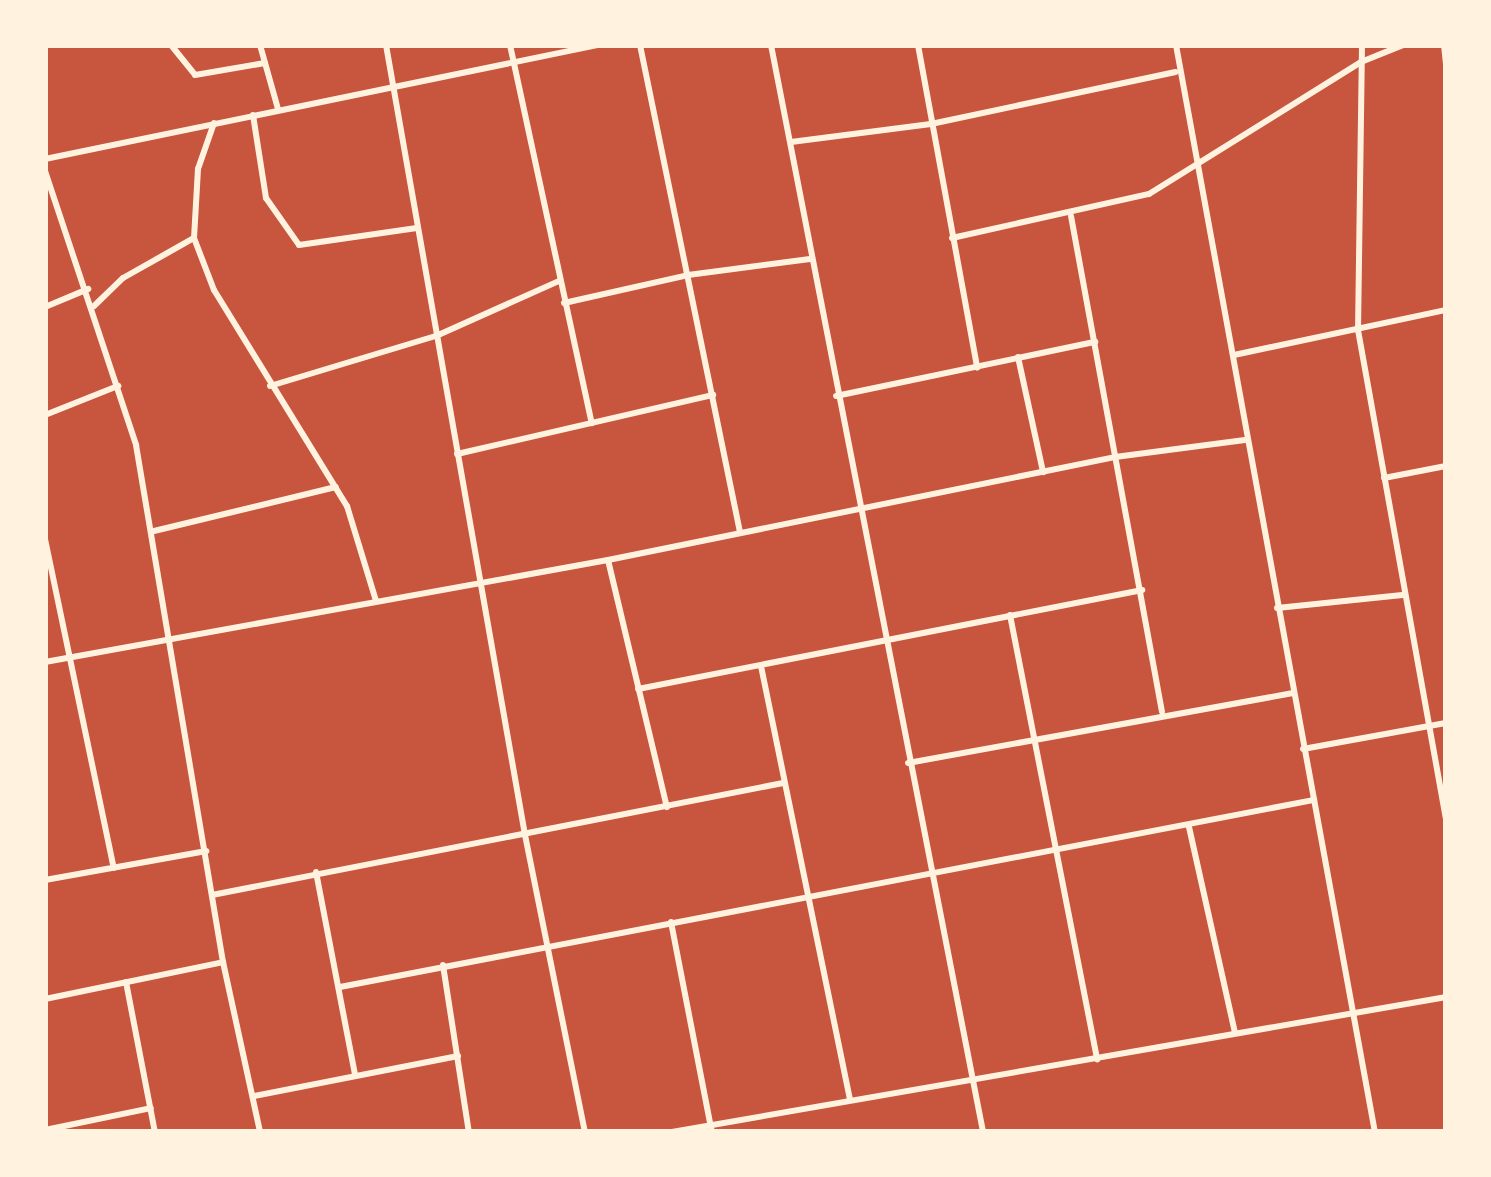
<!DOCTYPE html>
<html>
<head>
<meta charset="utf-8">
<style>
	body { margin:0 }
	#map { position:relative; width:1491px; height:1177px; overflow:hidden; background:#c8553d; font-family:Mulish,sans-serif }
	div>[style] { position:absolute }
	[style*='--x'] { left:calc(var(--x)*1px); top:calc(var(--y)*1px); width:calc(var(--w)*1px); rotate:calc(var(--a)*1deg) }
	.minor>* { height:6px; margin:-3px; padding:0 3px; transform-origin:3px; border-radius:3px; background:#fff3e0 }
	span { translate:-50% -50%; white-space:nowrap; text-align:center; line-height:1.15; -webkit-text-stroke:8px #fff3e0; paint-order:stroke }
	.frame { position:absolute; inset:0; border:48px solid #fff3e0; pointer-events:none }
</style>
</head>
<body>
<div id="map">
	<div class="minor">
		<i style="--x:171;--y:45;--w:38;--a:51"></i>
		<i style="--x:195;--y:75;--w:71;--a:-9.7"></i>
		<i style="--x:260;--y:45;--w:66;--a:74.3"></i>
		<i style="--x:386;--y:45;--w:802;--a:80.02"></i>
		<i style="--x:525;--y:835;--w:303;--a:78.6"></i>
		<i style="--x:510;--y:45;--w:387;--a:77.8"></i>
		<i style="--x:640;--y:45;--w:497;--a:78.4"></i>
		<i style="--x:771;--y:45;--w:1107;--a:78.96"></i>
		<i style="--x:918;--y:45;--w:328;--a:79.6"></i>
		<i style="--x:1176;--y:45;--w:1105;--a:79.63"></i>
		<i style="--x:1362;--y:45;--w:285;--a:90.8"></i>
		<i style="--x:1358;--y:330;--w:499;--a:79.8"></i>
		<i style="--x:1444;--y:45;--w:19;--a:84"></i>
		<i style="--x:253;--y:115;--w:84;--a:81.1"></i>
		<i style="--x:266;--y:198;--w:57;--a:54.9"></i>
		<i style="--x:299;--y:245;--w:119;--a:-8.2"></i>
		<i style="--x:214;--y:123;--w:49;--a:109.2"></i>
		<i style="--x:198;--y:169;--w:69;--a:93.3"></i>
		<i style="--x:194;--y:238;--w:56;--a:69"></i>
		<i style="--x:214;--y:290;--w:254;--a:58.4"></i>
		<i style="--x:347;--y:506;--w:99;--a:73"></i>
		<i style="--x:791;--y:142;--w:141;--a:-7.3"></i>
		<i style="--x:931;--y:124;--w:250;--a:-12"></i>
		<i style="--x:45;--y:159;--w:565;--a:-11.65"></i>
		<i style="--x:45;--y:171;--w:289;--a:71.6"></i>
		<i style="--x:136;--y:445;--w:524;--a:80.45"></i>
		<i style="--x:223;--y:962;--w:174;--a:77.7"></i>
		<i style="--x:1071;--y:216;--w:504;--a:79.6"></i>
		<i style="--x:952;--y:238;--w:202;--a:-12.6"></i>
		<i style="--x:1149;--y:194;--w:250;--a:-31.9"></i>
		<i style="--x:1361;--y:62;--w:45;--a:-22"></i>
		<i style="--x:564;--y:303;--w:127;--a:-12.7"></i>
		<i style="--x:688;--y:275;--w:123;--a:-7.5"></i>
		<i style="--x:94;--y:306;--w:40;--a:-44"></i>
		<i style="--x:123;--y:278;--w:81;--a:-29.4"></i>
		<i style="--x:45;--y:307;--w:47;--a:-22.7"></i>
		<i style="--x:1234;--y:355;--w:217;--a:-12"></i>
		<i style="--x:1018;--y:357;--w:118;--a:77.7"></i>
		<i style="--x:270;--y:386;--w:173;--a:-16.8"></i>
		<i style="--x:436;--y:336;--w:135;--a:-24.1"></i>
		<i style="--x:836;--y:396;--w:265;--a:-11.8"></i>
		<i style="--x:45;--y:415;--w:79;--a:-21.7"></i>
		<i style="--x:457;--y:454;--w:263;--a:-13"></i>
		<i style="--x:1384;--y:478;--w:63;--a:-11"></i>
		<i style="--x:154;--y:531;--w:187;--a:-13.6"></i>
		<i style="--x:45;--y:539;--w:336;--a:78.2"></i>
		<i style="--x:608;--y:560;--w:254;--a:76.6"></i>
		<i style="--x:1277;--y:608;--w:126;--a:-5.9"></i>
		<i style="--x:1010;--y:615;--w:453;--a:78.9"></i>
		<i style="--x:45;--y:662;--w:572;--a:-10.27"></i>
		<i style="--x:608;--y:560;--w:517;--a:-11.48"></i>
		<i style="--x:1115;--y:457;--w:131;--a:-7.5"></i>
		<i style="--x:761;--y:666;--w:441;--a:78.4"></i>
		<i style="--x:638;--y:689;--w:514;--a:-11.11"></i>
		<i style="--x:1303;--y:749;--w:145;--a:-10.3"></i>
		<i style="--x:908;--y:763;--w:390;--a:-10.3"></i>
		<i style="--x:1189;--y:827;--w:211;--a:77.4"></i>
		<i style="--x:316;--y:872;--w:206;--a:79.1"></i>
		<i style="--x:45;--y:880;--w:164;--a:-10.2"></i>
		<i style="--x:212;--y:895;--w:582;--a:-11.1"></i>
		<i style="--x:671;--y:922;--w:214;--a:79"></i>
		<i style="--x:443;--y:965;--w:169;--a:81.2"></i>
		<i style="--x:126;--y:982;--w:153;--a:79.1"></i>
		<i style="--x:340;--y:987;--w:992;--a:-10.87"></i>
		<i style="--x:45;--y:999;--w:182;--a:-11.7"></i>
		<i style="--x:254;--y:1096;--w:208;--a:-11.1"></i>
		<i style="--x:45;--y:1130;--w:108;--a:-11.7"></i>
		<i style="--x:672;--y:1132;--w:786;--a:-9.89"></i>
	</div>
	<div class="frame"></div>
</div>
</body>
</html>
